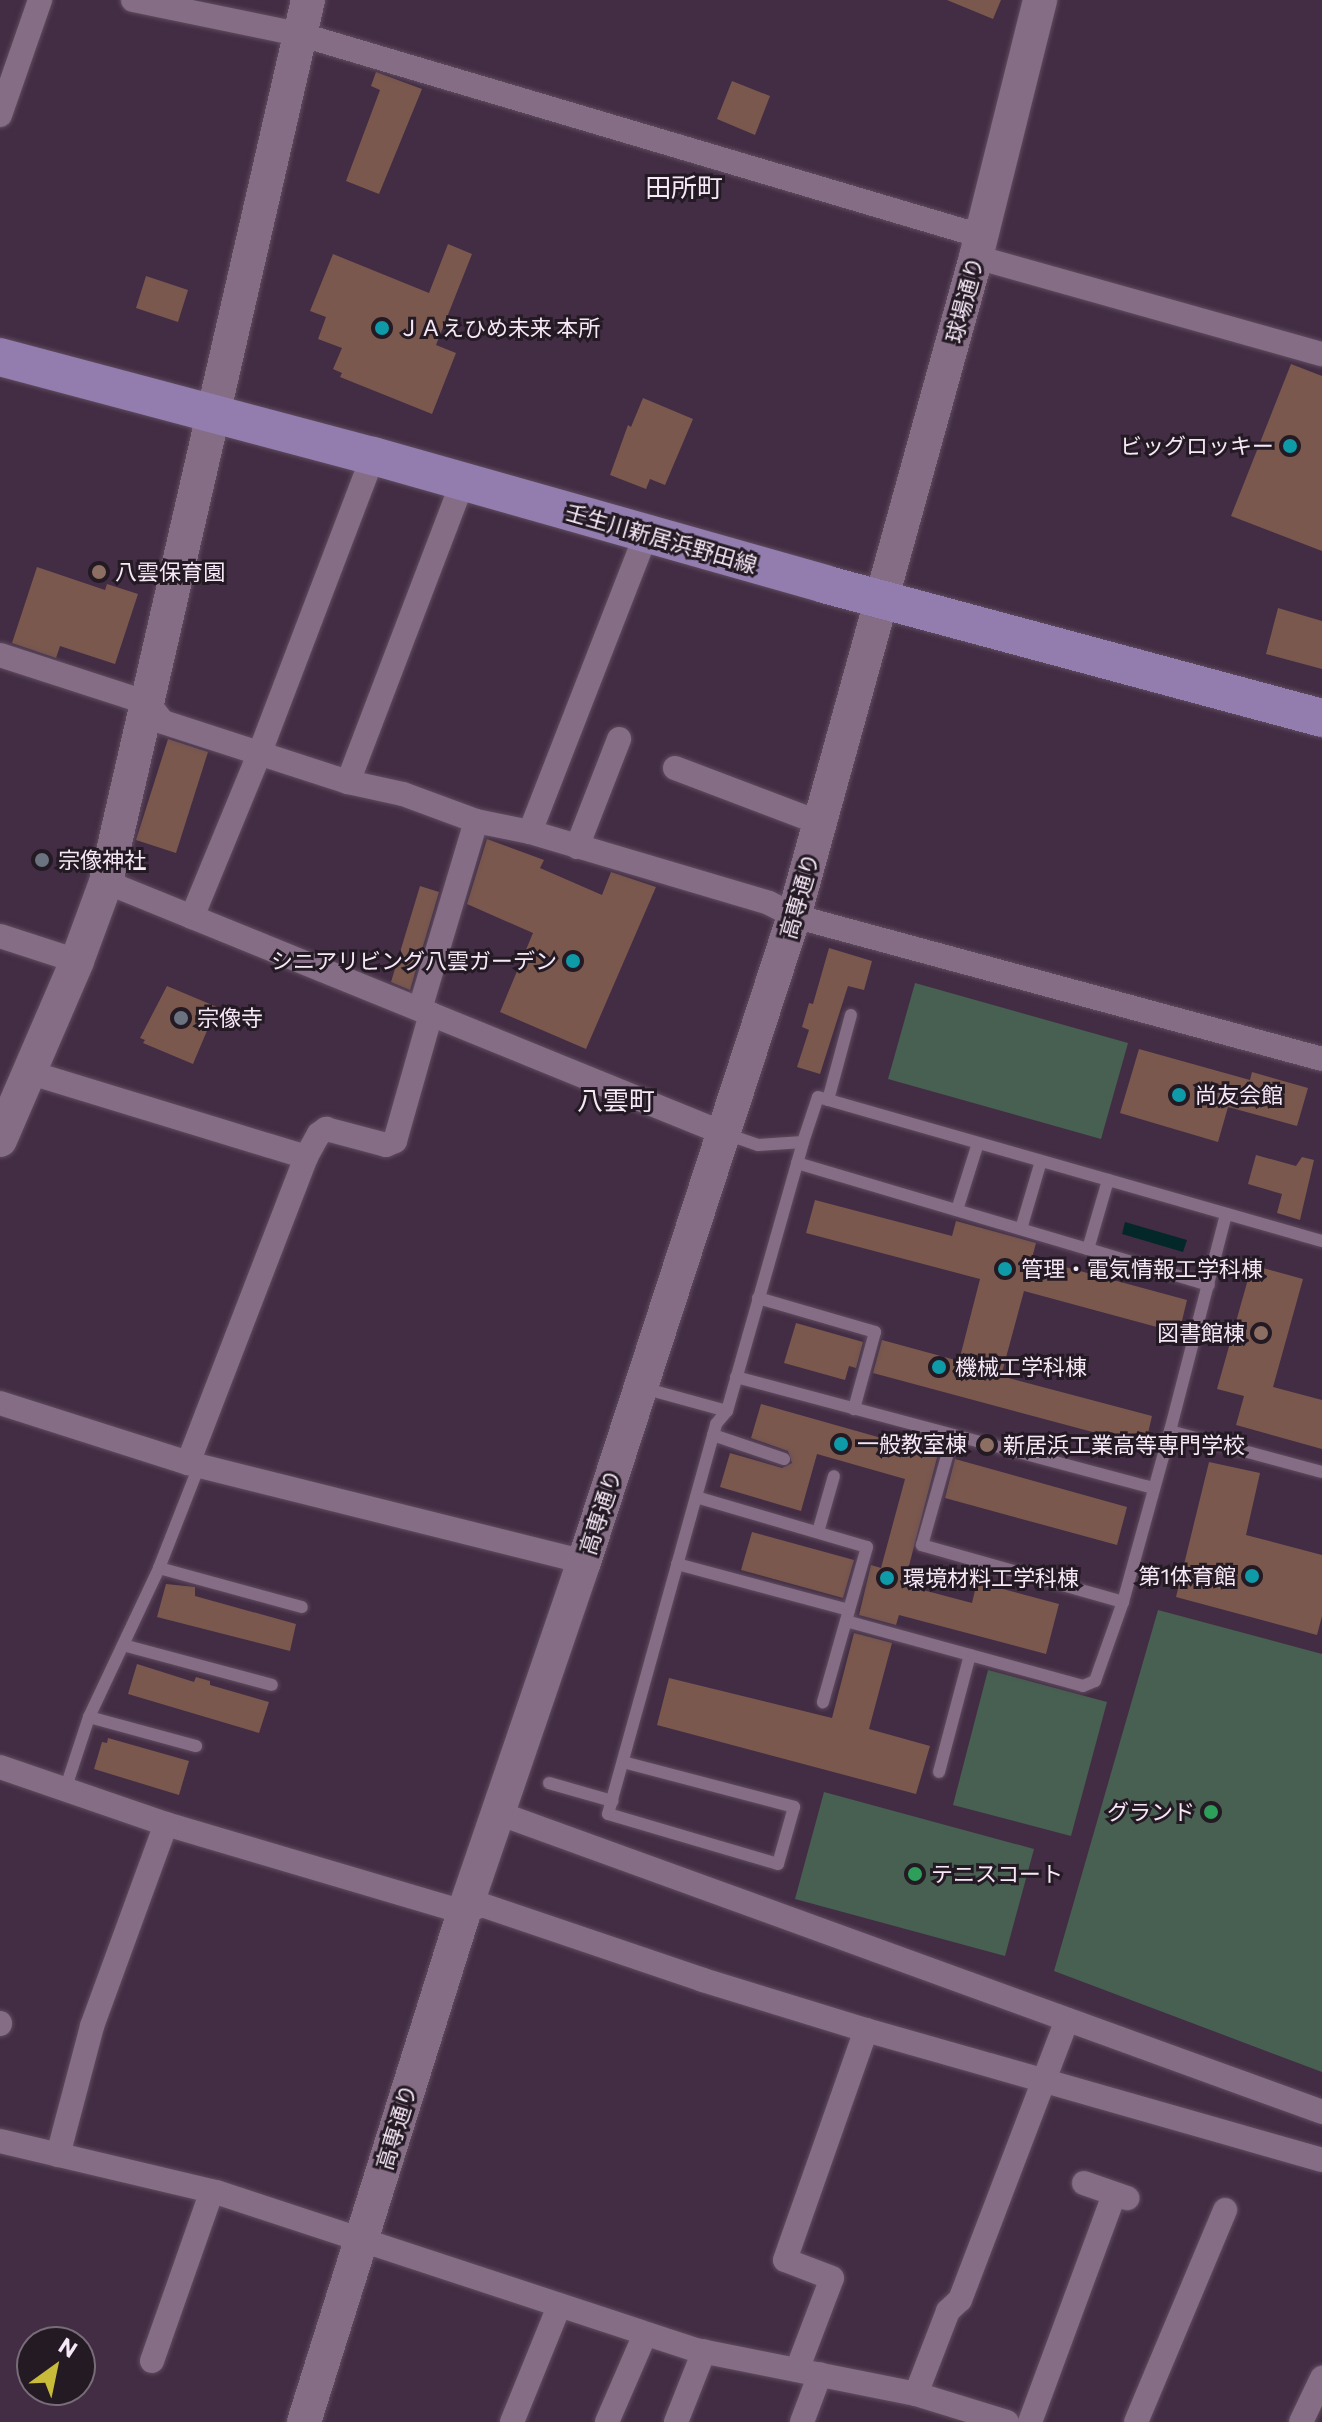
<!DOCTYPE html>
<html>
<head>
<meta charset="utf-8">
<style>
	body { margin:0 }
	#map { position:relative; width:1322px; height:2422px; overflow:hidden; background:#432d44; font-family:Commissioner,"Noto Sans JP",sans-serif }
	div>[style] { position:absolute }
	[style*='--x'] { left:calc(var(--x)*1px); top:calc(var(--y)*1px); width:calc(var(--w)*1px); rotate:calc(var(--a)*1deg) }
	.green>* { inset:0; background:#476051 }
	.water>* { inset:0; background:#04282a }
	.building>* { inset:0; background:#7a584e }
	.roads { filter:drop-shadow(0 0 2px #5f4c5f) drop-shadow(0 0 2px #5f4c5f) }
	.lane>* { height:12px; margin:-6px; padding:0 6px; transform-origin:6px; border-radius:6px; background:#866d86 }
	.street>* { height:24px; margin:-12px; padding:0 12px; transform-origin:12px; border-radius:12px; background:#866d86 }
	.secondary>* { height:34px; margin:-17px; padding:0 17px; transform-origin:17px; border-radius:17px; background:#866d86 }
	.primary>* { height:38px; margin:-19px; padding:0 19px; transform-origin:19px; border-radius:19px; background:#937dae }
	.dots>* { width:22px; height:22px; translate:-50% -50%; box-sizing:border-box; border:4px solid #241a24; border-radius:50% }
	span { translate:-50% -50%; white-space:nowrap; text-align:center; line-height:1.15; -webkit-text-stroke:6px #241a24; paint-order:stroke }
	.street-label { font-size:22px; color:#f7e8f7 }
	.poi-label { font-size:22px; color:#f7e8f7 }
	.left { translate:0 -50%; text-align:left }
	.right { translate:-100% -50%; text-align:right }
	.quarter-label { font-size:26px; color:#f7e8f7 }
	.north { position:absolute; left:16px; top:2326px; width:80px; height:80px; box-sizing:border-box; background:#241a24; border:2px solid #786c78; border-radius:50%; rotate:33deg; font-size:22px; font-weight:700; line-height:32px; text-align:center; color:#f7e8f7 }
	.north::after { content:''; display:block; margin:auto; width:28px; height:36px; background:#c9bb3a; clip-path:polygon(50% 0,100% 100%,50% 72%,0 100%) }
</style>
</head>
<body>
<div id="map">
	<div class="green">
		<i style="clip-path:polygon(915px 983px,1128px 1043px,1101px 1139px,888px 1079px)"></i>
		<i style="clip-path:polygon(1158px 1610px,1322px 1654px,1322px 2072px,1054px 1971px)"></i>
		<i style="clip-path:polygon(988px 1670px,1107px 1702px,1071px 1836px,953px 1805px)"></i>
		<i style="clip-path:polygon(824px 1792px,1034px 1849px,1005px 1956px,795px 1899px)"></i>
	</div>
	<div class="water">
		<i style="clip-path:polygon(1125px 1222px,1187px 1240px,1183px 1252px,1122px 1234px)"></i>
	</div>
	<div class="building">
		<i style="clip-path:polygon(947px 0,1001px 0,993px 19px)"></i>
		<i style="clip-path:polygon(376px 72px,422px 89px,379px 194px,346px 181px,380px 90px,371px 86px)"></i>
		<i style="clip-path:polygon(732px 81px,770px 96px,755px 135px,717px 119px)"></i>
		<i style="clip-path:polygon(448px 244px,472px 254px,436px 345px,456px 353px,432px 414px,340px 377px,342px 373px,333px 369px,342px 348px,318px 339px,326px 317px,310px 311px,333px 254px,429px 293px)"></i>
		<i style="clip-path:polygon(146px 276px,188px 290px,178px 322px,136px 308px)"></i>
		<i style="clip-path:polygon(1291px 364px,1322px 376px,1322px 551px,1231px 516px)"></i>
		<i style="clip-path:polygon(643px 398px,693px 419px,665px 485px,650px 479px,646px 489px,610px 475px,628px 425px,631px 427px)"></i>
		<i style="clip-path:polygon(37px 567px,105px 590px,107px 584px,138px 594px,115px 664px,60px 646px,56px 658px,12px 643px)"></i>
		<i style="clip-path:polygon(1278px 608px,1322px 621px,1322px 669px,1266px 654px)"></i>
		<i style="clip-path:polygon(168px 739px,208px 752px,176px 853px,136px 840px)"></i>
		<i style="clip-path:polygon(487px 839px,544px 860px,540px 868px,602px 895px,611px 872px,656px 887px,586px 1049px,500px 1012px,533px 933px,467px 904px)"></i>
		<i style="clip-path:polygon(420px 886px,439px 892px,410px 990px,391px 982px)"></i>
		<i style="clip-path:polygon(829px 948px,872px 961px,864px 990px,848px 986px,820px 1074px,797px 1067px,809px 1030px,802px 1027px,809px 1003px,813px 1004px)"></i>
		<i style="clip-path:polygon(167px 986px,217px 1007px,193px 1064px,143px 1043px,145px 1040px,140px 1038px)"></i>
		<i style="clip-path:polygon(1139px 1049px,1250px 1080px,1252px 1072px,1308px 1088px,1297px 1126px,1228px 1107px,1218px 1142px,1120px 1113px)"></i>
		<i style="clip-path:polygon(1256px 1155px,1296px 1166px,1302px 1157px,1314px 1160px,1300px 1220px,1277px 1213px,1282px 1194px,1248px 1184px)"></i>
		<i style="clip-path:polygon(815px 1200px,952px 1236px,956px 1221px,1036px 1243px,1032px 1258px,1187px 1300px,1179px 1333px,1024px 1291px,1001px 1376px,1152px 1416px,1145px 1446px,873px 1373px,882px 1340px,959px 1361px,980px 1279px,806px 1233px)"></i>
		<i style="clip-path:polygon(1252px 1265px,1303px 1279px,1273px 1387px,1322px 1400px,1322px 1449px,1236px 1425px,1244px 1396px,1217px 1389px)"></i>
		<i style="clip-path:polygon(796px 1323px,863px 1342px,856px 1368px,849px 1366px,845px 1380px,784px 1363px)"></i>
		<i style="clip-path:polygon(761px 1404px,938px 1454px,904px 1585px,972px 1603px,977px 1582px,1059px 1604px,1046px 1654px,899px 1615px,896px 1625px,859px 1615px,871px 1565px,881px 1568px,905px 1479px,817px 1454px,801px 1511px,720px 1487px,730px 1453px,782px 1468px,792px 1463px,788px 1451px,751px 1438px)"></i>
		<i style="clip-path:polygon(955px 1459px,1127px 1507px,1117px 1545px,945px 1498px)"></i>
		<i style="clip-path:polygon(1209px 1462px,1260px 1473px,1246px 1535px,1322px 1555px,1322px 1616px,1317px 1635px,1176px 1597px)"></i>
		<i style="clip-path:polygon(752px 1532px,854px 1560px,843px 1598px,741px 1570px)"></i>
		<i style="clip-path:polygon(166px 1584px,195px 1587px,195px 1596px,296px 1624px,290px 1651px,157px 1617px)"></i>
		<i style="clip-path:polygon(854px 1633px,892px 1643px,869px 1729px,930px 1746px,916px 1794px,657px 1725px,669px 1678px,832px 1718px)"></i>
		<i style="clip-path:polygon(137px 1664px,194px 1682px,196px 1677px,210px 1681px,210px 1685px,269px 1702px,259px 1733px,128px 1694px)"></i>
		<i style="clip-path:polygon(108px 1738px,189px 1761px,179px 1795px,94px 1769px,102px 1742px,107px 1743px)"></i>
	</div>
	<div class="roads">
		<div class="lane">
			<i style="--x:828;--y:1100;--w:88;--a:-74.9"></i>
			<i style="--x:803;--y:1142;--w:47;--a:-71.6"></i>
			<i style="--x:818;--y:1097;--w:524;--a:15.95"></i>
			<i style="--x:797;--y:1163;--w:303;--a:16.5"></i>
			<i style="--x:1088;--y:1249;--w:72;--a:-73.8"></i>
			<i style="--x:957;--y:1210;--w:70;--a:-72.6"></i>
			<i style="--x:1021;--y:1229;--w:71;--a:-73.6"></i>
			<i style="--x:1088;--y:1249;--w:126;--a:16.6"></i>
			<i style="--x:758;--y:1298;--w:122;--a:16.2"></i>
			<i style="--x:875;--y:1332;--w:80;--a:105.3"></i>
			<i style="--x:736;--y:1377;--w:432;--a:14.9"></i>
			<i style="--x:643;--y:1388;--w:87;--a:15.3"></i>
			<i style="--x:727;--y:1411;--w:280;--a:-74.2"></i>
			<i style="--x:803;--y:1142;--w:45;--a:176.2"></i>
			<i style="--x:758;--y:1145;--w:34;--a:-161"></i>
			<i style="--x:1170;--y:1431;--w:224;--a:-75.5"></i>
			<i style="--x:713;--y:1435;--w:75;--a:18.7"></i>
			<i style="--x:696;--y:1497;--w:178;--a:16.3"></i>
			<i style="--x:867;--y:1547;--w:66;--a:105.9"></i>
			<i style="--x:818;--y:1532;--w:58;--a:-74.1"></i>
			<i style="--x:677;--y:1564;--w:178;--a:15"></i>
			<i style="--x:849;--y:1610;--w:96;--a:105.8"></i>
			<i style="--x:159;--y:1568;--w:148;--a:15.3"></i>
			<i style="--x:1123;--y:1602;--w:177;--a:-74.6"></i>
			<i style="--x:1170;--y:1431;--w:157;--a:15.1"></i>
			<i style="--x:846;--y:1621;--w:246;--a:15.3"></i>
			<i style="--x:1083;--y:1686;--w:13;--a:-23"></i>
			<i style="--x:1095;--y:1681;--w:84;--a:-70.5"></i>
			<i style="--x:1123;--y:1602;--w:209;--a:-164.2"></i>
			<i style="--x:922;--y:1545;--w:114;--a:-74.3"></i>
			<i style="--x:123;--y:1645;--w:154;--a:15"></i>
			<i style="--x:89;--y:1717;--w:111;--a:15.2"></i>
			<i style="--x:623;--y:1762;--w:177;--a:14.7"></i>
			<i style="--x:794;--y:1807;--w:59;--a:105.7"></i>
			<i style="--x:778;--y:1864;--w:177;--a:-163.6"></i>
			<i style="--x:608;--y:1814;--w:405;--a:-74.5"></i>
			<i style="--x:716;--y:1424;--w:17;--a:-50"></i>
			<i style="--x:939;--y:1772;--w:121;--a:-75.2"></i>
			<i style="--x:549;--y:1783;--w:66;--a:15.9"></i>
			<i style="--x:65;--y:1790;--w:77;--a:-71.8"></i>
			<i style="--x:89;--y:1717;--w:165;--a:-64.8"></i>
			<i style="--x:159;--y:1568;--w:110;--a:-68.6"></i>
		</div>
		<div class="street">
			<i style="--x:133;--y:0;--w:169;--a:11.6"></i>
			<i style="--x:299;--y:34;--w:711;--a:16.5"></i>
			<i style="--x:0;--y:115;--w:122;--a:-70.8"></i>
			<i style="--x:976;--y:257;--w:359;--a:15.7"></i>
			<i style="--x:0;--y:655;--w:156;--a:18"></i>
			<i style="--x:148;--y:703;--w:24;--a:52"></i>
			<i style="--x:163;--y:722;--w:194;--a:18"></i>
			<i style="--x:348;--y:782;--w:56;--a:12.3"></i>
			<i style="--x:403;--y:794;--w:78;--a:20.3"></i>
			<i style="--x:476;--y:821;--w:55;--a:11.5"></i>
			<i style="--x:530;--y:832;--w:249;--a:16.5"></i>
			<i style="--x:769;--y:903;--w:28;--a:27"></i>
			<i style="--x:794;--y:916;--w:547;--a:15.15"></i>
			<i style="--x:675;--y:768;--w:155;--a:20.8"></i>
			<i style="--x:348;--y:782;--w:320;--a:-69.1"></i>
			<i style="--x:530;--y:832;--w:320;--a:-68.7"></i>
			<i style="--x:577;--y:847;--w:116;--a:-68.7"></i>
			<i style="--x:106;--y:882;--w:666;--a:22.14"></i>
			<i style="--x:192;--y:917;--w:178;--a:-67.6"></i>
			<i style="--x:260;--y:752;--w:317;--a:-69.1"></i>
			<i style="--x:0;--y:936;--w:81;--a:18"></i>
			<i style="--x:420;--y:1009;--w:196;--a:-73.4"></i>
			<i style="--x:28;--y:1072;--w:291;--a:17"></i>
			<i style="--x:0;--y:1403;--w:197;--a:17.7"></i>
			<i style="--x:188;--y:1463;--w:408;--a:14"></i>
			<i style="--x:188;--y:1463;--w:328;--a:-68.9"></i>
			<i style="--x:306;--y:1157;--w:26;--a:-61"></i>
			<i style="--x:319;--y:1134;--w:9;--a:-36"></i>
			<i style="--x:326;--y:1129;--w:62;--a:14.9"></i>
			<i style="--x:386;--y:1145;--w:10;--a:-24"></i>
			<i style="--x:395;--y:1141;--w:132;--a:-74.2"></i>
			<i style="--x:0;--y:1767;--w:176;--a:19"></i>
			<i style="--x:166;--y:1824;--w:311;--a:16.5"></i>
			<i style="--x:464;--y:1912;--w:19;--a:-21"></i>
			<i style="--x:482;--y:1905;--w:233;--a:18.7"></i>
			<i style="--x:703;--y:1980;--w:170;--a:17.1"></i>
			<i style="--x:866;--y:2030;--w:474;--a:15.9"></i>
			<i style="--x:498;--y:1813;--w:877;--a:19.94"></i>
			<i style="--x:0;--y:2023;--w:1;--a:90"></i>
			<i style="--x:0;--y:2141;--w:222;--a:13.3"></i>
			<i style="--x:216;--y:2192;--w:505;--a:18.22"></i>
			<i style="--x:696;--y:2350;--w:224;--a:11.3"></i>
			<i style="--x:916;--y:2394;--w:95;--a:17.1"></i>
			<i style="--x:58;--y:2155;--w:133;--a:-75.2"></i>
			<i style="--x:92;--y:2026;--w:215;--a:-69.9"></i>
			<i style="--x:1084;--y:2183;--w:46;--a:19.2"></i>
			<i style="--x:152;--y:2361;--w:180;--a:-70.6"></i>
			<i style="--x:797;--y:2370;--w:98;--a:-69.2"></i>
			<i style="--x:832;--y:2278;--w:50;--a:-159"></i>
			<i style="--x:785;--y:2260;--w:244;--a:-70.6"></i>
			<i style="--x:916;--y:2394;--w:89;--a:-68.9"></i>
			<i style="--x:948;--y:2311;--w:16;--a:-43"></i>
			<i style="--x:960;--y:2300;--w:300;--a:-69.1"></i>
			<i style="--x:512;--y:2422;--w:125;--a:-67.9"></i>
			<i style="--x:607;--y:2422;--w:96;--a:-66.6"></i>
			<i style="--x:676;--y:2422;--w:76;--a:-68.5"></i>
			<i style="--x:802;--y:2422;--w:51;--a:-69.4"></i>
			<i style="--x:1030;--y:2422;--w:242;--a:-69.7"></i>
			<i style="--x:1136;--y:2422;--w:230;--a:-67.2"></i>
			<i style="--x:1301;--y:2422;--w:49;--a:-64.5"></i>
		</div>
		<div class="secondary">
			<i style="--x:0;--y:1140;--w:195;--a:-66.7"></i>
			<i style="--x:77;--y:961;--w:84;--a:-69.8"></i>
			<i style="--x:106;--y:882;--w:905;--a:-77.1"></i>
			<i style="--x:304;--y:2422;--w:535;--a:-72.58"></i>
			<i style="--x:464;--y:1912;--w:370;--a:-71.1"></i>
			<i style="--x:584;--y:1562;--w:679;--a:-71.99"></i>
			<i style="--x:794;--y:916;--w:684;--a:-74.56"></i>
			<i style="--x:976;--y:257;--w:265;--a:-76"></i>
		</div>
		<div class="primary">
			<i style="--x:0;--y:357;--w:386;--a:14.9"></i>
			<i style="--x:373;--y:456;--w:469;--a:15.8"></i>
			<i style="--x:824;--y:584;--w:516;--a:15.06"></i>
		</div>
	</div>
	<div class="dots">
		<i style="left:382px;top:328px;background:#0f9aa8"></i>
		<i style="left:1290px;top:446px;background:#0f9aa8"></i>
		<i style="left:99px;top:572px;background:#8d6e63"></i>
		<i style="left:42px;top:860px;background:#6b7280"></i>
		<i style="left:573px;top:961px;background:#0f9aa8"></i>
		<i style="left:181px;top:1018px;background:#6b7280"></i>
		<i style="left:1179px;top:1095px;background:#0f9aa8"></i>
		<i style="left:1005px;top:1269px;background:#0f9aa8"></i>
		<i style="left:1261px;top:1333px;background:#8d6e63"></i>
		<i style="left:939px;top:1367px;background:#0f9aa8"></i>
		<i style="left:841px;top:1444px;background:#0f9aa8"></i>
		<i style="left:987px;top:1445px;background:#8d6e63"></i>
		<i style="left:1252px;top:1576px;background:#0f9aa8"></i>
		<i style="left:887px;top:1578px;background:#0f9aa8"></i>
		<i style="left:1211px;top:1812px;background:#2e9e5b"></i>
		<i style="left:915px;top:1874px;background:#2e9e5b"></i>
	</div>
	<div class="street-label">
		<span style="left:964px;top:300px;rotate:-75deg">球場通り</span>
		<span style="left:661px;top:538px;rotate:16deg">壬生川新居浜野田線</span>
		<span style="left:799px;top:896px;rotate:-74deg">高専通り</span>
		<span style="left:600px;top:1512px;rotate:-72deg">高専通り</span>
		<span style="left:396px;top:2127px;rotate:-73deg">高専通り</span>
	</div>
	<div class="poi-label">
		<span class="left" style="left:398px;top:328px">ＪＡえひめ未来 本所</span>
		<span class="right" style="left:1274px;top:446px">ビッグロッキー</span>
		<span class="left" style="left:115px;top:572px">八雲保育園</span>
		<span class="left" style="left:58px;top:860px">宗像神社</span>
		<span class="right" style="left:557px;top:961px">シニアリビング八雲ガーデン</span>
		<span class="left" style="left:197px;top:1018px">宗像寺</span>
		<span class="left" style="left:1195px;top:1095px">尚友会館</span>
		<span class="left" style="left:1021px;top:1269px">管理・電気情報工学科棟</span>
		<span class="right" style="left:1245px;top:1333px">図書館棟</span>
		<span class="left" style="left:955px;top:1367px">機械工学科棟</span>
		<span class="left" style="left:857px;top:1444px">一般教室棟</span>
		<span class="left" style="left:1003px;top:1445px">新居浜工業高等専門学校</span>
		<span class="right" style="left:1236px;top:1576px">第1体育館</span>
		<span class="left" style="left:903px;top:1578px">環境材料工学科棟</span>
		<span class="right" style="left:1195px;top:1812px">グランド</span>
		<span class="left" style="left:931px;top:1874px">テニスコート</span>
	</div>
	<div class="quarter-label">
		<span style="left:684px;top:187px">田所町</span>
		<span style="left:616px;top:1100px">八雲町</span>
	</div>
	<div class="north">N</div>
</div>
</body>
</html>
